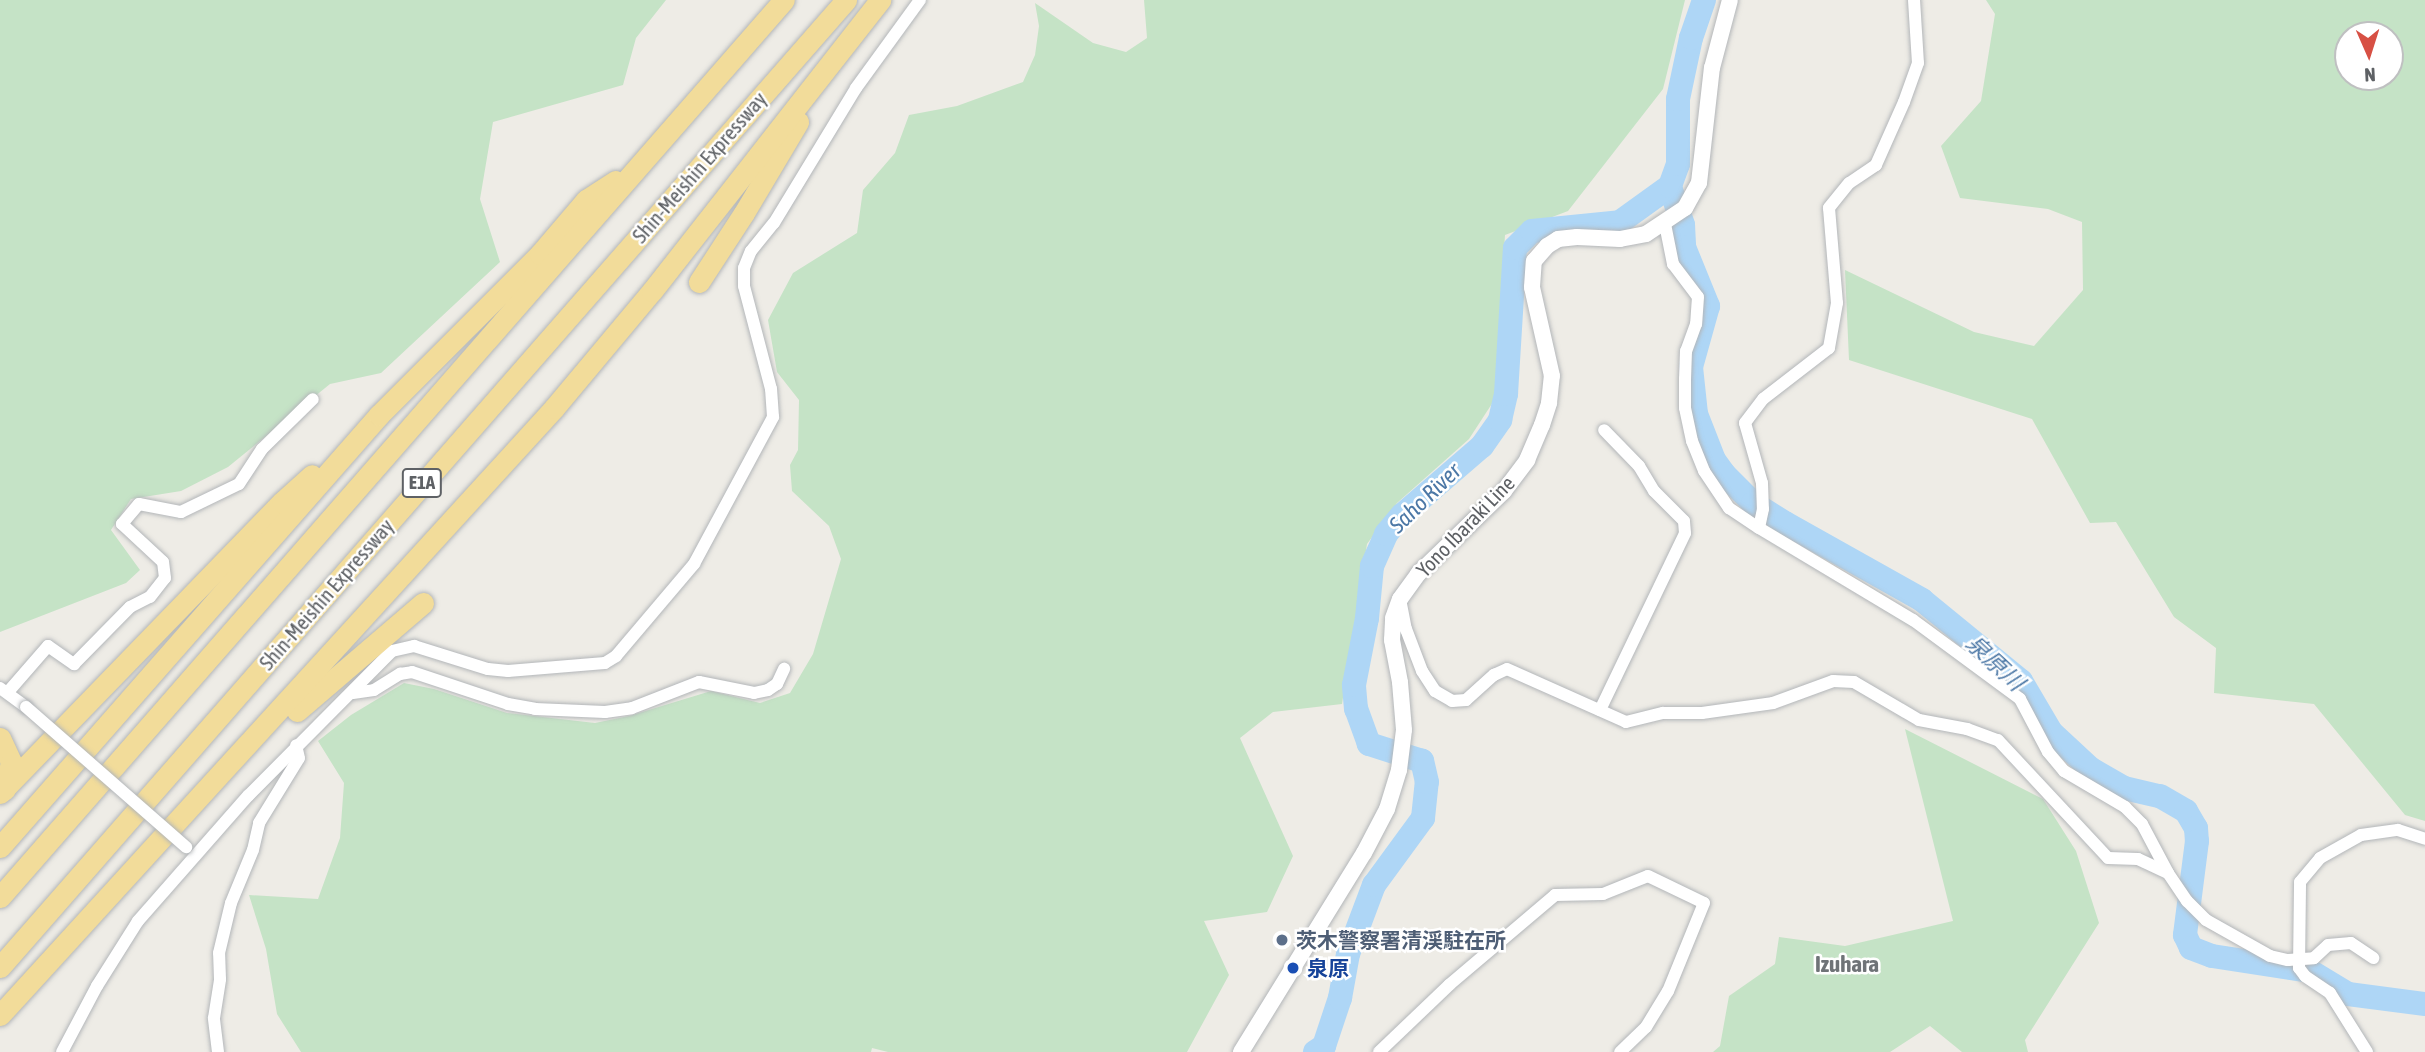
<!DOCTYPE html>
<html>
<head>
<meta charset="utf-8">
<style>
	body { margin:0 }
	#map { position:relative; width:2425px; height:1052px; overflow:hidden; background:#eeece6; font-family:"Asap Condensed","Noto Sans JP",sans-serif }
	div>[style] { position:absolute }
	[style*='--x'] { left:calc(var(--x)*1px); top:calc(var(--y)*1px); width:calc(var(--w)*1px); rotate:calc(var(--a)*1deg) }
	.green>* { inset:0; background:#c5e3c6 }
	.river>* { height:24px; margin:-12px; padding:0 12px; transform-origin:12px; border-radius:12px; background:#aed6f6 }
	.roads { filter:drop-shadow(0 0 2px #b3b6b9) drop-shadow(0 0 2px #b3b6b9) }
	.minor>* { height:12px; margin:-6px; padding:0 6px; transform-origin:6px; border-radius:6px; background:#fff }
	.secondary>* { height:16px; margin:-8px; padding:0 8px; transform-origin:8px; border-radius:8px; background:#fff }
	.motorway>* { height:21px; margin:-10.5px; padding:0 10.5px; transform-origin:10.5px; border-radius:10.5px; background:#f2dc9a }
	.bridges { filter:drop-shadow(0 0 2px #b3b6b9) drop-shadow(0 0 2px #b3b6b9) }
	.minor-bridge>* { height:12px; margin:-6px; padding:0 6px; transform-origin:6px; border-radius:6px; background:#fff }
	.dots>* { width:19px; height:19px; translate:-50% -50%; box-sizing:border-box; border:4px solid #fff; border-radius:50% }
	span { translate:-50% -50%; white-space:nowrap; text-align:center; line-height:1.15; -webkit-text-stroke:5px #fff; paint-order:stroke }
	.shield-label span { padding:2px 5px; background:#fff; border:2px solid; border-radius:5px; -webkit-text-stroke-width:0 }
	.shield-label { font-size:19px; color:#5e6165; font-weight:700 }
	.street-label { font-size:21px; color:#5e6165 }
	.service-label { font-size:21px; color:#4e5e75; font-weight:700 }
	.left { translate:0 -50%; text-align:left }
	.transit-label { font-size:21px; color:#164399; font-weight:700 }
	.water-label { font-size:23px; color:#4c78a6; font-style:italic }
	.neighbourhood-label { font-size:23px; color:#6f7377; font-weight:700 }
	.north { position:absolute; left:2334px; top:21px; width:70px; height:70px; box-sizing:border-box; background:#fff; border:2px solid #bfc0c1; border-radius:50%; rotate:177deg; font-size:19px; font-weight:700; line-height:28px; text-align:center; color:#5e6165 }
	.north::after { content:''; display:block; margin:auto; width:24px; height:32px; background:#d75044; clip-path:polygon(50% 0,100% 100%,50% 72%,0 100%) }
</style>
</head>
<body>
<div id="map">
	<div class="green">
		<i style="clip-path:polygon(0 0,666px 0,636px 38px,623px 85px,493px 122px,480px 199px,500px 262px,381px 373px,330px 384px,228px 467px,181px 491px,131px 499px,111px 530px,140px 570px,126px 583px,0 632px)"></i>
		<i style="clip-path:polygon(1144px 0,1685px 0,1663px 89px,1568px 211px,1505px 235px,1495px 399px,1469px 439px,1397px 503px,1367px 544px,1342px 704px,1273px 712px,1240px 738px,1293px 856px,1267px 912px,1204px 921px,1229px 975px,1187px 1052px,888px 1052px,872px 1048px,871px 1052px,301px 1052px,277px 1014px,266px 949px,249px 895px,318px 899px,340px 838px,344px 783px,318px 741px,351px 715px,404px 683px,434px 689px,507px 713px,595px 723px,629px 716px,711px 691px,760px 703px,790px 693px,813px 654px,841px 559px,829px 526px,792px 491px,790px 465px,798px 450px,799px 400px,777px 372px,768px 320px,793px 273px,857px 233px,863px 190px,895px 153px,909px 115px,957px 106px,1023px 82px,1035px 55px,1039px 26px,1035px 3px,1093px 43px,1126px 52px,1147px 38px)"></i>
		<i style="clip-path:polygon(evenodd,1986px 0,2425px 0,2425px 821px,2405px 815px,2314px 704px,2214px 693px,2216px 648px,2174px 617px,2116px 522px,2090px 523px,2032px 419px,1849px 360px,1845px 270px,1974px 332px,2034px 346px,2083px 290px,2082px 222px,2048px 209px,1960px 198px,1941px 146px,1981px 101px,1995px 14px,1986px 0,2348px 35px,2390px 35px,2390px 77px,2348px 77px,2348px 35px)"></i>
		<i style="clip-path:polygon(1905px 729px,2043px 799px,2076px 851px,2099px 923px,2025px 1040px,2028px 1052px,1962px 1052px,1930px 1026px,1890px 1052px,1713px 1052px,1720px 1046px,1729px 996px,1775px 964px,1779px 937px,1845px 946px,1953px 921px)"></i>
	</div>
	<div class="river">
		<i style="--x:1671;--y:190;--w:37;--a:71"></i>
		<i style="--x:1683;--y:225;--w:22;--a:87"></i>
		<i style="--x:1684;--y:247;--w:64;--a:67.9"></i>
		<i style="--x:1708;--y:306;--w:63;--a:105.6"></i>
		<i style="--x:1691;--y:367;--w:47;--a:83.9"></i>
		<i style="--x:1696;--y:414;--w:49;--a:68.6"></i>
		<i style="--x:1714;--y:460;--w:17;--a:54"></i>
		<i style="--x:1724;--y:474;--w:41;--a:45"></i>
		<i style="--x:1753;--y:503;--w:38;--a:32"></i>
		<i style="--x:1785;--y:523;--w:157;--a:29.3"></i>
		<i style="--x:1922;--y:600;--w:128;--a:39.3"></i>
		<i style="--x:2021;--y:681;--w:59;--a:59.5"></i>
		<i style="--x:2051;--y:732;--w:54;--a:42.8"></i>
		<i style="--x:2091;--y:769;--w:38;--a:30"></i>
		<i style="--x:2124;--y:788;--w:37;--a:13"></i>
		<i style="--x:2160;--y:796;--w:30;--a:30"></i>
		<i style="--x:2186;--y:811;--w:20;--a:60"></i>
		<i style="--x:2196;--y:828;--w:13;--a:86"></i>
		<i style="--x:2197;--y:841;--w:95;--a:97.3"></i>
		<i style="--x:2185;--y:935;--w:14;--a:65"></i>
		<i style="--x:2191;--y:948;--w:22;--a:21"></i>
		<i style="--x:2212;--y:956;--w:99;--a:8.7"></i>
		<i style="--x:2310;--y:971;--w:44;--a:31.2"></i>
		<i style="--x:2348;--y:994;--w:78;--a:7.4"></i>
		<i style="--x:1315;--y:1052;--w:11;--a:-34"></i>
		<i style="--x:1324;--y:1046;--w:51;--a:-71.6"></i>
		<i style="--x:1340;--y:998;--w:45;--a:-79.7"></i>
		<i style="--x:1348;--y:954;--w:74;--a:-69.4"></i>
		<i style="--x:1374;--y:885;--w:83;--a:-53.8"></i>
		<i style="--x:1423;--y:818;--w:36;--a:-84"></i>
		<i style="--x:1427;--y:782;--w:22;--a:-103"></i>
		<i style="--x:1422;--y:761;--w:56;--a:-162.2"></i>
		<i style="--x:1369;--y:744;--w:37;--a:-110"></i>
		<i style="--x:1356;--y:709;--w:24;--a:-95"></i>
		<i style="--x:1354;--y:685;--w:68;--a:-79"></i>
		<i style="--x:1367;--y:618;--w:52;--a:-84.5"></i>
		<i style="--x:1372;--y:566;--w:35;--a:-66"></i>
		<i style="--x:1386;--y:534;--w:25;--a:-50"></i>
		<i style="--x:1402;--y:515;--w:106;--a:-40.8"></i>
		<i style="--x:1482;--y:446;--w:32;--a:-55"></i>
		<i style="--x:1500;--y:420;--w:27;--a:-77"></i>
		<i style="--x:1506;--y:394;--w:146;--a:-86.5"></i>
		<i style="--x:1515;--y:248;--w:24;--a:-45"></i>
		<i style="--x:1532;--y:231;--w:88;--a:-5.8"></i>
		<i style="--x:1620;--y:222;--w:62;--a:-35.8"></i>
		<i style="--x:1670;--y:186;--w:23;--a:-70"></i>
		<i style="--x:1678;--y:164;--w:65;--a:-90"></i>
		<i style="--x:1678;--y:99;--w:62;--a:-78"></i>
		<i style="--x:1691;--y:38;--w:40;--a:-71.1"></i>
	</div>
	<div class="roads">
		<div class="minor">
			<i style="--x:1914;--y:0;--w:63;--a:86.4"></i>
			<i style="--x:1918;--y:63;--w:41;--a:109.7"></i>
			<i style="--x:1904;--y:102;--w:69;--a:114"></i>
			<i style="--x:1876;--y:165;--w:32;--a:146"></i>
			<i style="--x:1849;--y:183;--w:32;--a:129"></i>
			<i style="--x:1829;--y:208;--w:95;--a:85.2"></i>
			<i style="--x:1837;--y:303;--w:46;--a:100.1"></i>
			<i style="--x:1829;--y:348;--w:83;--a:142.3"></i>
			<i style="--x:1763;--y:399;--w:30;--a:127"></i>
			<i style="--x:1745;--y:423;--w:62;--a:74.2"></i>
			<i style="--x:1762;--y:483;--w:26;--a:88"></i>
			<i style="--x:1763;--y:509;--w:19;--a:102"></i>
			<i style="--x:1759;--y:528;--w:179;--a:30.9"></i>
			<i style="--x:1913;--y:620;--w:133;--a:36.4"></i>
			<i style="--x:2020;--y:699;--w:60;--a:62.2"></i>
			<i style="--x:2048;--y:752;--w:25;--a:50"></i>
			<i style="--x:2064;--y:771;--w:71;--a:30.5"></i>
			<i style="--x:2125;--y:807;--w:24;--a:45"></i>
			<i style="--x:2142;--y:824;--w:55;--a:62"></i>
			<i style="--x:2168;--y:873;--w:34;--a:56"></i>
			<i style="--x:2187;--y:901;--w:27;--a:45"></i>
			<i style="--x:2206;--y:920;--w:73;--a:29.4"></i>
			<i style="--x:2270;--y:956;--w:18;--a:13"></i>
			<i style="--x:2288;--y:960;--w:26;--a:-4"></i>
			<i style="--x:2314;--y:958;--w:19;--a:-43"></i>
			<i style="--x:2328;--y:945;--w:23;--a:-5"></i>
			<i style="--x:2351;--y:943;--w:27;--a:34"></i>
			<i style="--x:1665;--y:224;--w:41;--a:78.7"></i>
			<i style="--x:1673;--y:264;--w:41;--a:52.9"></i>
			<i style="--x:1698;--y:297;--w:27;--a:94"></i>
			<i style="--x:1696;--y:324;--w:29;--a:110"></i>
			<i style="--x:1686;--y:351;--w:28;--a:92"></i>
			<i style="--x:1685;--y:379;--w:29;--a:90"></i>
			<i style="--x:1685;--y:408;--w:34;--a:78"></i>
			<i style="--x:1692;--y:441;--w:32;--a:68"></i>
			<i style="--x:1704;--y:471;--w:45;--a:56"></i>
			<i style="--x:1729;--y:508;--w:36;--a:34"></i>
			<i style="--x:1400;--y:599;--w:31;--a:79"></i>
			<i style="--x:1406;--y:629;--w:45;--a:69.1"></i>
			<i style="--x:1422;--y:671;--w:24;--a:57"></i>
			<i style="--x:1435;--y:691;--w:20;--a:30"></i>
			<i style="--x:1452;--y:701;--w:14;--a:-4"></i>
			<i style="--x:1466;--y:700;--w:38;--a:-42"></i>
			<i style="--x:1494;--y:675;--w:14;--a:-25"></i>
			<i style="--x:1507;--y:669;--w:130;--a:24"></i>
			<i style="--x:1626;--y:722;--w:38;--a:-14"></i>
			<i style="--x:1663;--y:713;--w:39;--a:0"></i>
			<i style="--x:1702;--y:713;--w:72;--a:-8"></i>
			<i style="--x:1773;--y:703;--w:64;--a:-20.1"></i>
			<i style="--x:1833;--y:681;--w:21;--a:3"></i>
			<i style="--x:1854;--y:682;--w:75;--a:30.3"></i>
			<i style="--x:1919;--y:720;--w:49;--a:10.6"></i>
			<i style="--x:1967;--y:729;--w:33;--a:20"></i>
			<i style="--x:1998;--y:740;--w:161;--a:47"></i>
			<i style="--x:2108;--y:858;--w:30;--a:2"></i>
			<i style="--x:2138;--y:859;--w:33;--a:25"></i>
			<i style="--x:0;--y:688;--w:32;--a:36"></i>
			<i style="--x:8;--y:692;--w:61;--a:-49"></i>
			<i style="--x:48;--y:646;--w:32;--a:35"></i>
			<i style="--x:74;--y:664;--w:80;--a:-45.5"></i>
			<i style="--x:130;--y:607;--w:22;--a:-27"></i>
			<i style="--x:150;--y:597;--w:24;--a:-52"></i>
			<i style="--x:165;--y:578;--w:16;--a:-97"></i>
			<i style="--x:163;--y:562;--w:56;--a:-137.2"></i>
			<i style="--x:122;--y:524;--w:26;--a:-50"></i>
			<i style="--x:139;--y:504;--w:43;--a:10.8"></i>
			<i style="--x:181;--y:512;--w:64;--a:-25.8"></i>
			<i style="--x:239;--y:484;--w:42;--a:-56.7"></i>
			<i style="--x:262;--y:449;--w:71;--a:-44.4"></i>
			<i style="--x:353;--y:693;--w:21;--a:-8"></i>
			<i style="--x:374;--y:690;--w:31;--a:-32"></i>
			<i style="--x:400;--y:674;--w:12;--a:-9"></i>
			<i style="--x:412;--y:672;--w:101;--a:18.4"></i>
			<i style="--x:508;--y:704;--w:27;--a:10"></i>
			<i style="--x:535;--y:709;--w:70;--a:2.5"></i>
			<i style="--x:605;--y:712;--w:27;--a:-8"></i>
			<i style="--x:632;--y:708;--w:72;--a:-21.2"></i>
			<i style="--x:699;--y:682;--w:56;--a:11.3"></i>
			<i style="--x:754;--y:693;--w:14;--a:-12"></i>
			<i style="--x:768;--y:690;--w:11;--a:-34"></i>
			<i style="--x:777;--y:684;--w:17;--a:-65"></i>
			<i style="--x:1600;--y:710;--w:196;--a:-64.3"></i>
			<i style="--x:1685;--y:533;--w:12;--a:-95"></i>
			<i style="--x:1684;--y:521;--w:42;--a:-135"></i>
			<i style="--x:1654;--y:491;--w:29;--a:-121"></i>
			<i style="--x:1639;--y:466;--w:50;--a:-134.2"></i>
			<i style="--x:62;--y:1052;--w:75;--a:-62.1"></i>
			<i style="--x:97;--y:986;--w:77;--a:-57.8"></i>
			<i style="--x:138;--y:921;--w:167;--a:-48.7"></i>
			<i style="--x:248;--y:796;--w:204;--a:-45.2"></i>
			<i style="--x:392;--y:651;--w:23;--a:-13"></i>
			<i style="--x:414;--y:646;--w:77;--a:17.3"></i>
			<i style="--x:488;--y:669;--w:20;--a:6"></i>
			<i style="--x:508;--y:671;--w:97;--a:-4.7"></i>
			<i style="--x:605;--y:663;--w:13;--a:-32"></i>
			<i style="--x:616;--y:656;--w:121;--a:-49.7"></i>
			<i style="--x:694;--y:564;--w:167;--a:-61.7"></i>
			<i style="--x:773;--y:417;--w:28;--a:-94"></i>
			<i style="--x:771;--y:389;--w:106;--a:-104.7"></i>
			<i style="--x:744;--y:286;--w:18;--a:-90"></i>
			<i style="--x:744;--y:268;--w:18;--a:-68"></i>
			<i style="--x:751;--y:251;--w:36;--a:-51"></i>
			<i style="--x:774;--y:223;--w:158;--a:-58.7"></i>
			<i style="--x:856;--y:88;--w:109;--a:-54"></i>
			<i style="--x:218;--y:1052;--w:34;--a:-97"></i>
			<i style="--x:214;--y:1018;--w:39;--a:-81"></i>
			<i style="--x:220;--y:979;--w:26;--a:-92"></i>
			<i style="--x:219;--y:953;--w:51;--a:-76.5"></i>
			<i style="--x:231;--y:903;--w:57;--a:-67.5"></i>
			<i style="--x:253;--y:850;--w:28;--a:-77"></i>
			<i style="--x:259;--y:823;--w:76;--a:-58.4"></i>
			<i style="--x:299;--y:758;--w:13;--a:-103"></i>
			<i style="--x:1379;--y:1052;--w:97;--a:-43.7"></i>
			<i style="--x:1449;--y:985;--w:139;--a:-40.3"></i>
			<i style="--x:1555;--y:895;--w:48;--a:-1.2"></i>
			<i style="--x:1603;--y:894;--w:48;--a:-21.8"></i>
			<i style="--x:1648;--y:876;--w:62;--a:25.7"></i>
			<i style="--x:1704;--y:903;--w:95;--a:112.2"></i>
			<i style="--x:1668;--y:991;--w:42;--a:121.4"></i>
			<i style="--x:1646;--y:1027;--w:36;--a:136"></i>
			<i style="--x:2367;--y:1052;--w:70;--a:-122.1"></i>
			<i style="--x:2330;--y:993;--w:30;--a:-146"></i>
			<i style="--x:2305;--y:976;--w:10;--a:-127"></i>
			<i style="--x:2299;--y:968;--w:86;--a:-89.3"></i>
			<i style="--x:2300;--y:882;--w:31;--a:-50"></i>
			<i style="--x:2320;--y:858;--w:47;--a:-29.3"></i>
			<i style="--x:2361;--y:835;--w:37;--a:-8"></i>
			<i style="--x:2398;--y:830;--w:28;--a:18"></i>
		</div>
		<div class="secondary">
			<i style="--x:1241;--y:1052;--w:234;--a:-58.3"></i>
			<i style="--x:1364;--y:853;--w:50;--a:-62.4"></i>
			<i style="--x:1387;--y:809;--w:41;--a:-72.9"></i>
			<i style="--x:1399;--y:770;--w:40;--a:-82.9"></i>
			<i style="--x:1404;--y:730;--w:48;--a:-94.8"></i>
			<i style="--x:1400;--y:682;--w:43;--a:-100.8"></i>
			<i style="--x:1392;--y:640;--w:22;--a:-87"></i>
			<i style="--x:1393;--y:618;--w:20;--a:-70"></i>
			<i style="--x:1400;--y:599;--w:31;--a:-54"></i>
			<i style="--x:1418;--y:574;--w:120;--a:-44"></i>
			<i style="--x:1504;--y:491;--w:39;--a:-53"></i>
			<i style="--x:1527;--y:460;--w:38;--a:-67"></i>
			<i style="--x:1542;--y:425;--w:23;--a:-72"></i>
			<i style="--x:1549;--y:403;--w:27;--a:-84"></i>
			<i style="--x:1552;--y:376;--w:91;--a:-102.7"></i>
			<i style="--x:1532;--y:287;--w:26;--a:-86"></i>
			<i style="--x:1534;--y:261;--w:20;--a:-49"></i>
			<i style="--x:1547;--y:246;--w:13;--a:-32"></i>
			<i style="--x:1558;--y:239;--w:19;--a:-6"></i>
			<i style="--x:1577;--y:237;--w:43;--a:2.7"></i>
			<i style="--x:1620;--y:239;--w:26;--a:-11"></i>
			<i style="--x:1646;--y:234;--w:47;--a:-33.7"></i>
			<i style="--x:1685;--y:208;--w:29;--a:-61"></i>
			<i style="--x:1699;--y:183;--w:116;--a:-83.6"></i>
			<i style="--x:1712;--y:68;--w:70;--a:-75.2"></i>
		</div>
		<div class="motorway">
			<i style="--x:699;--y:282;--w:82;--a:-56.9"></i>
			<i style="--x:744;--y:213;--w:106;--a:-59.3"></i>
			<i style="--x:297;--y:711;--w:166;--a:-40.6"></i>
			<i style="--x:0;--y:738;--w:26;--a:65"></i>
			<i style="--x:11;--y:762;--w:28;--a:103"></i>
			<i style="--x:0;--y:793;--w:405;--a:-45.9"></i>
			<i style="--x:282;--y:502;--w:40;--a:-42"></i>
			<i style="--x:0;--y:847;--w:575;--a:-48.74"></i>
			<i style="--x:379;--y:415;--w:228;--a:-45"></i>
			<i style="--x:540;--y:254;--w:71;--a:-49.6"></i>
			<i style="--x:586;--y:200;--w:35;--a:-33"></i>
			<i style="--x:0;--y:897;--w:1191;--a:-48.85"></i>
			<i style="--x:0;--y:967;--w:1285;--a:-48.82"></i>
			<i style="--x:0;--y:1015;--w:822;--a:-47.61"></i>
			<i style="--x:554;--y:408;--w:153;--a:-50.1"></i>
			<i style="--x:652;--y:291;--w:370;--a:-51.9"></i>
		</div>
	</div>
	<div class="bridges">
		<div class="minor-bridge">
			<i style="--x:26;--y:707;--w:213;--a:41.2"></i>
		</div>
	</div>
	<div class="dots">
		<i style="left:1282px;top:940px;background:#5c6f8a"></i>
		<i style="left:1293px;top:968px;background:#1a4fb4"></i>
	</div>
	<div class="shield-label">
		<span style="left:422px;top:483px">E1A</span>
	</div>
	<div class="street-label">
		<span style="left:699px;top:167px;rotate:-49deg">Shin-Meishin Expressway</span>
		<span style="left:1465px;top:526px;rotate:-46deg">Yono Ibaraki Line</span>
		<span style="left:326px;top:594px;rotate:-49deg">Shin-Meishin Expressway</span>
	</div>
	<div class="service-label">
		<span class="left" style="left:1296px;top:940px">茨木警察署清渓駐在所</span>
	</div>
	<div class="transit-label">
		<span class="left" style="left:1307px;top:968px">泉原</span>
	</div>
	<div class="water-label">
		<span style="left:1425px;top:498px;rotate:-44deg">Saho River</span>
		<span style="left:1995px;top:663px;rotate:43deg">泉原川</span>
	</div>
	<div class="neighbourhood-label">
		<span style="left:1847px;top:964px">Izuhara</span>
	</div>
	<div class="north">N</div>
</div>
</body>
</html>
